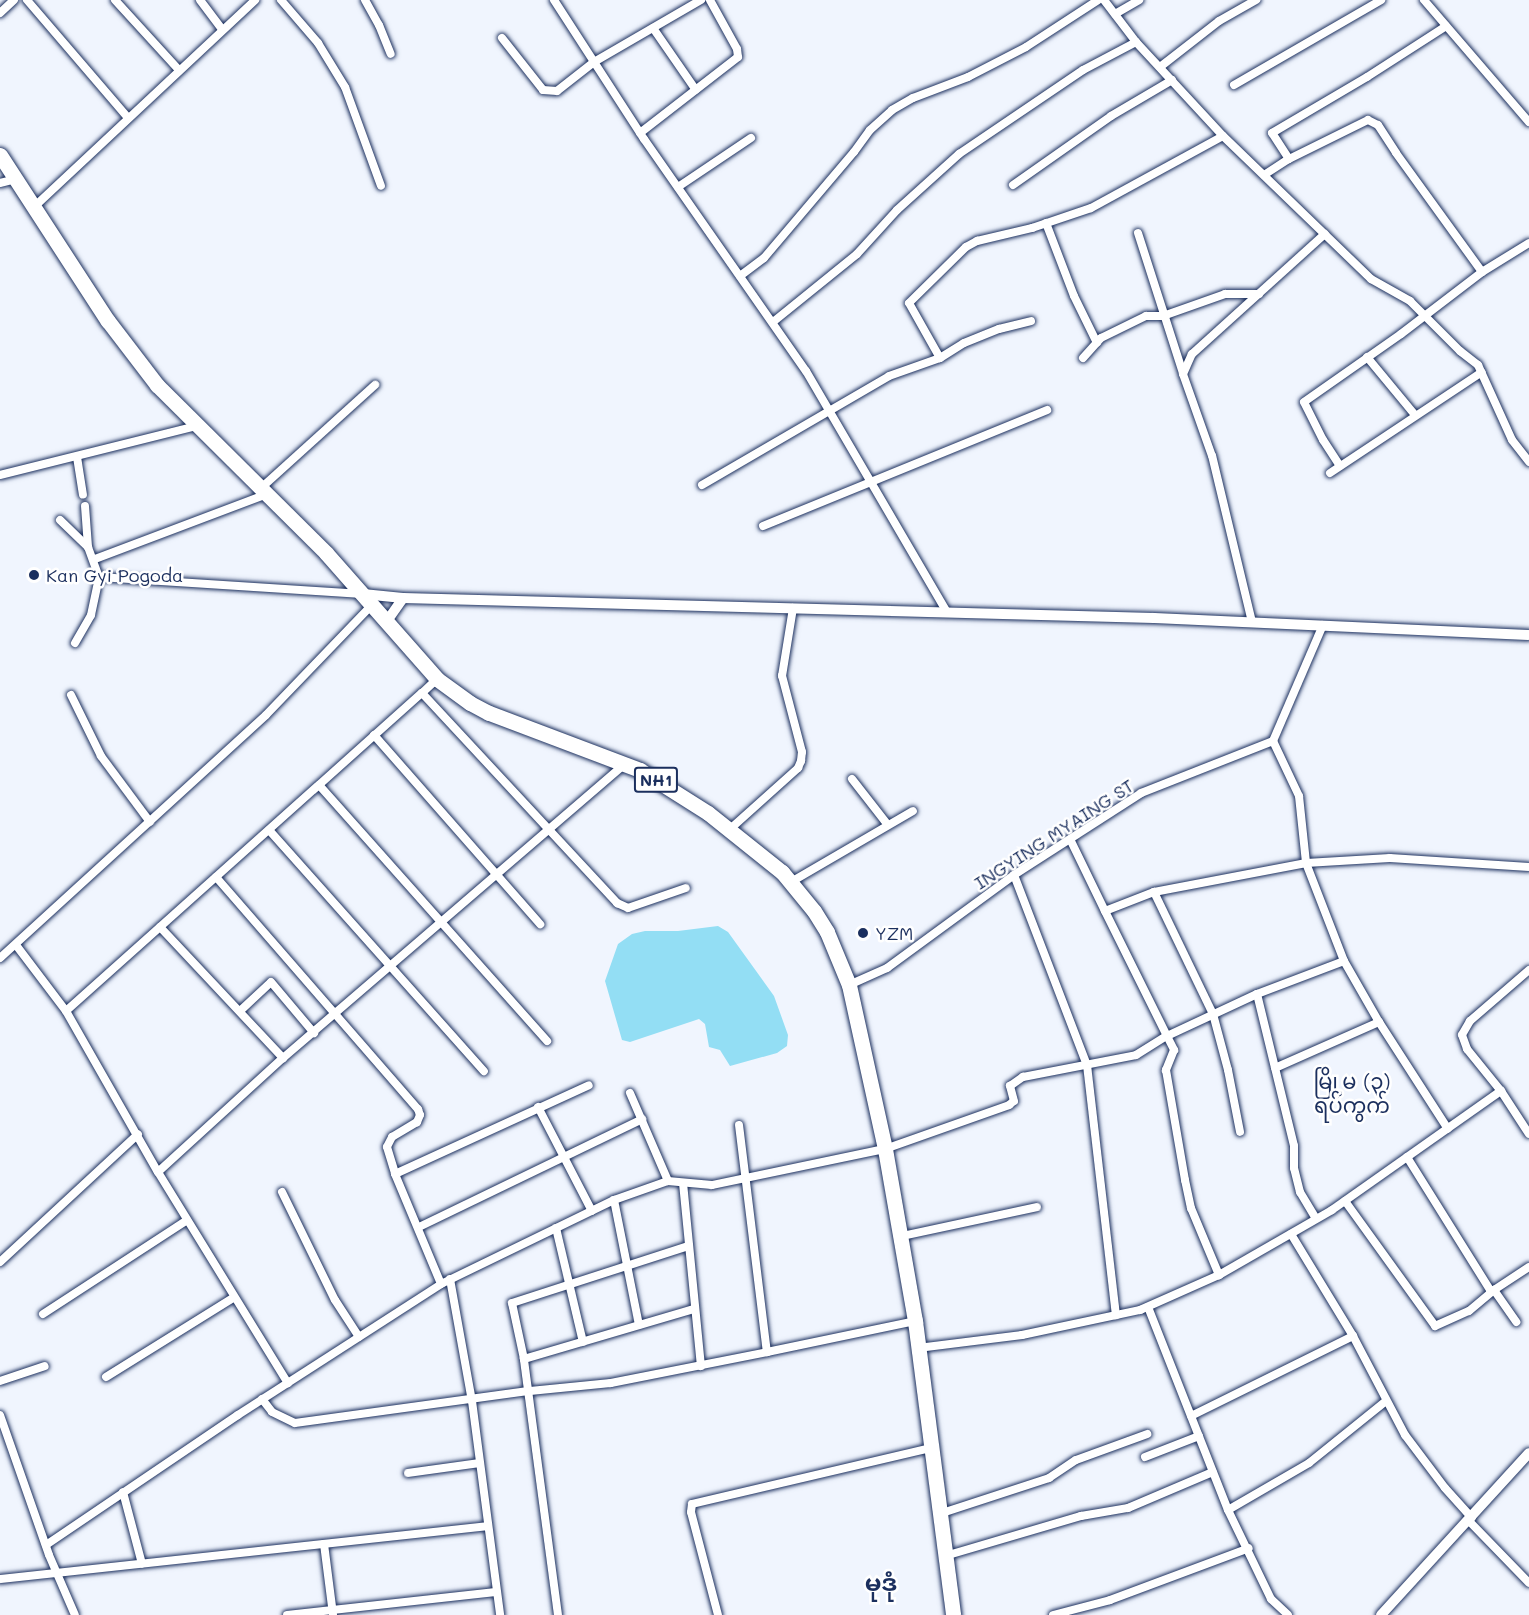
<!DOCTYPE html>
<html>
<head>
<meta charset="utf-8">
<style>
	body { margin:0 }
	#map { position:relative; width:1529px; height:1615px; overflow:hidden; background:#f0f5fe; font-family:Mali,"Noto Sans Myanmar",sans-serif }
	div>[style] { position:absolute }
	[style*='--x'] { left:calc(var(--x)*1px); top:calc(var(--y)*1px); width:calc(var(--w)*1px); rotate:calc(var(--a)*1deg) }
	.water>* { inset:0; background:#93def4 }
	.roads { filter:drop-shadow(0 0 2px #1b2f5e) drop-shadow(0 0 2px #1b2f5e) }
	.street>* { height:8px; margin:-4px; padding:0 4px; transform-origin:4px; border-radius:4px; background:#fff }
	.secondary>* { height:10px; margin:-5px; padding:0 5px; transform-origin:5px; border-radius:5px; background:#fff }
	.highway>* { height:15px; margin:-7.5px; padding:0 7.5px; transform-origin:7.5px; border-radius:7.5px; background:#fff }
	.dots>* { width:16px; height:16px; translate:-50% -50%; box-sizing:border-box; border:3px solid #fff; border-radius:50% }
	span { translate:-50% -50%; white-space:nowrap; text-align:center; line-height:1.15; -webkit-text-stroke:5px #fff; paint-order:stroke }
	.shield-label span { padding:2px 4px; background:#fff; border:2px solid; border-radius:4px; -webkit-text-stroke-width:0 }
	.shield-label { font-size:16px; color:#1b2f5e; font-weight:700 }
	.poi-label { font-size:18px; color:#1b2f5e }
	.left { translate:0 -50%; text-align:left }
	.street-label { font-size:18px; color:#1b2f5e }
	.quarter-label { font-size:21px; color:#1b2f5e }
	.district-label { font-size:24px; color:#1b2f5e; font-weight:700 }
</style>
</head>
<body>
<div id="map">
	<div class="water">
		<i style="clip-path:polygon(718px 926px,728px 932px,774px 996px,788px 1035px,787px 1046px,777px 1053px,730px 1066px,720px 1050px,709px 1047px,705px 1024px,699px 1019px,630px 1042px,622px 1040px,605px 981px,618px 944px,632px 934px,645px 931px,678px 931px)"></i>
	</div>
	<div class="roads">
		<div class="street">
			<i style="--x:27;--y:0;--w:155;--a:49.4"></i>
			<i style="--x:115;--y:0;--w:95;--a:47.6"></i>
			<i style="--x:200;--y:0;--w:36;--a:53"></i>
			<i style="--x:281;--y:0;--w:57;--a:49.3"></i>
			<i style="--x:318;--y:43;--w:52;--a:58.5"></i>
			<i style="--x:345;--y:87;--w:105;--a:70"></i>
			<i style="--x:365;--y:0;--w:29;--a:61"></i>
			<i style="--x:379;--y:25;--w:31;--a:68"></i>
			<i style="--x:554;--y:0;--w:166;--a:57.1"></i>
			<i style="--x:644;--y:139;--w:283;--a:55.1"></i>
			<i style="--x:806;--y:371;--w:279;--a:59.7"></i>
			<i style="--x:1104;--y:0;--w:53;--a:52.7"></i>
			<i style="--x:1136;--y:42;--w:128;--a:47.2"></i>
			<i style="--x:1223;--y:136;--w:206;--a:44"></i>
			<i style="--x:1371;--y:279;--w:45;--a:29.4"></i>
			<i style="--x:1410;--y:301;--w:71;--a:45"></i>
			<i style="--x:1460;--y:351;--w:23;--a:38"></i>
			<i style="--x:1478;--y:365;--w:82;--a:65.6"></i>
			<i style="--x:1512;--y:440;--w:28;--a:52"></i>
			<i style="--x:1424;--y:0;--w:161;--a:49.3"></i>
			<i style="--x:0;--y:13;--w:19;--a:-43"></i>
			<i style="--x:1115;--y:14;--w:28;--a:-30"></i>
			<i style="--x:653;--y:28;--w:75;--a:55.3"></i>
			<i style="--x:502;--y:38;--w:66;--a:51.7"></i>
			<i style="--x:543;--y:90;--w:14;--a:4"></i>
			<i style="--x:557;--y:91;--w:47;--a:-38.1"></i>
			<i style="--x:594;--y:62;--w:124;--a:-30.1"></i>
			<i style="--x:1160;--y:67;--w:75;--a:-37.9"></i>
			<i style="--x:1219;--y:21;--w:43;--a:-29.6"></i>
			<i style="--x:1234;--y:85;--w:170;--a:-30"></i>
			<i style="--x:640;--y:133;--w:124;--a:-37.8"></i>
			<i style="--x:738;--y:57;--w:8;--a:-97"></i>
			<i style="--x:737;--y:49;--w:56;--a:-118.9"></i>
			<i style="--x:1289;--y:159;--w:31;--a:-123"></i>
			<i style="--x:1272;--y:133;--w:110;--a:-30.5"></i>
			<i style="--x:1367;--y:77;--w:94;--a:-32.8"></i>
			<i style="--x:1264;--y:175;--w:30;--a:-33"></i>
			<i style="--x:1289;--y:159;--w:88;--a:-26.3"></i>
			<i style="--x:1368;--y:120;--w:11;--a:27"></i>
			<i style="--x:1378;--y:125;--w:33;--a:57"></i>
			<i style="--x:1396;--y:153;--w:147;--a:54.1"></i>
			<i style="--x:0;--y:183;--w:16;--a:-14"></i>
			<i style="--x:1013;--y:185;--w:120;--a:-35.1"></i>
			<i style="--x:1111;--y:116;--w:71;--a:-30.5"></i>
			<i style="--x:678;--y:187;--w:88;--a:-33.9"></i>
			<i style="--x:34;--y:207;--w:303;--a:-43.1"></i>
			<i style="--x:1046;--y:223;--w:78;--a:69"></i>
			<i style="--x:1074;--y:296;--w:52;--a:63.9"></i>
			<i style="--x:1138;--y:233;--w:147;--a:72.2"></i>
			<i style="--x:740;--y:276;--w:30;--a:-37"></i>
			<i style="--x:764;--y:258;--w:139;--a:-49.7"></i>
			<i style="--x:854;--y:152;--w:27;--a:-54"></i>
			<i style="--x:870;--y:130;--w:30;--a:-42"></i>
			<i style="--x:892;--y:110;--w:24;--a:-30"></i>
			<i style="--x:913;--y:98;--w:59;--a:-20.9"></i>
			<i style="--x:968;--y:77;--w:65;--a:-27.3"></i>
			<i style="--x:1026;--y:47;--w:86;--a:-33.1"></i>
			<i style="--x:773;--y:322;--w:108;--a:-39"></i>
			<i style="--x:857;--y:254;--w:59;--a:-47.7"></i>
			<i style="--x:897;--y:210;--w:84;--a:-42.1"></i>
			<i style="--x:959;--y:154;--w:150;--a:-34.1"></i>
			<i style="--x:1083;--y:70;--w:60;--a:-27.8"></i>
			<i style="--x:1367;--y:357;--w:75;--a:50.4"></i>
			<i style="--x:940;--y:358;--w:63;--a:-119.4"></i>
			<i style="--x:909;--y:303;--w:80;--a:-44.5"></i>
			<i style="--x:966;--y:247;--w:13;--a:-29"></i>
			<i style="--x:977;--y:241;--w:57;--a:-13.3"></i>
			<i style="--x:1032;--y:228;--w:62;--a:-18.7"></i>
			<i style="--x:1091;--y:208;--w:150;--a:-28.6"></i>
			<i style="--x:1083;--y:358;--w:27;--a:-48"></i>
			<i style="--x:1101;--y:338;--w:50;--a:-26.1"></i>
			<i style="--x:1146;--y:316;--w:17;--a:0"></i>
			<i style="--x:1163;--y:316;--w:66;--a:-19.5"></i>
			<i style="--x:1225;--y:294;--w:34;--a:0"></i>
			<i style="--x:77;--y:457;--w:38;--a:81"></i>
			<i style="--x:1340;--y:466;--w:31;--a:-123"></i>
			<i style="--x:1323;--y:440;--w:42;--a:-116.6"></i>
			<i style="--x:1304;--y:402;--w:118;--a:-35"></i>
			<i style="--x:1401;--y:334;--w:102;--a:-37.4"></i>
			<i style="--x:1482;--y:272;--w:55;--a:-31.7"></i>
			<i style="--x:1330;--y:473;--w:182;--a:-33.6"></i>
			<i style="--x:0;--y:475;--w:203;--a:-14"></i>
			<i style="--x:702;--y:485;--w:216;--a:-30.2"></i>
			<i style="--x:889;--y:376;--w:54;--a:-19.4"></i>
			<i style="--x:940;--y:358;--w:28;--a:-32"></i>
			<i style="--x:964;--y:343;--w:38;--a:-22"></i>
			<i style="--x:999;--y:329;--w:33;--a:-14"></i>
			<i style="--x:261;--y:488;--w:154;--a:-42.1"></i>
			<i style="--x:85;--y:506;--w:41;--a:85.8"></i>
			<i style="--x:60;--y:520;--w:39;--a:44"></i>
			<i style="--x:88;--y:547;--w:32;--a:70"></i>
			<i style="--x:99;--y:577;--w:264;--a:3.7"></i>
			<i style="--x:763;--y:526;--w:307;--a:-22.2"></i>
			<i style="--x:95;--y:559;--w:184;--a:-20.7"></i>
			<i style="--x:1252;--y:622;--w:171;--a:-103.5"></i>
			<i style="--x:1212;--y:456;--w:87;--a:-109.5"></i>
			<i style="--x:1183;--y:374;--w:22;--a:-66"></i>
			<i style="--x:1192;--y:354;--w:179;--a:-42.1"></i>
			<i style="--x:75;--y:643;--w:32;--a:-60"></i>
			<i style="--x:91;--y:615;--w:39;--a:-78"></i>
			<i style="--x:437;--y:679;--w:21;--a:137"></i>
			<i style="--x:422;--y:693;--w:287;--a:47.1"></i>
			<i style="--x:617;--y:903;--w:12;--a:24"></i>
			<i style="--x:628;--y:908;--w:61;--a:-19"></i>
			<i style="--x:71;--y:695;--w:68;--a:63.8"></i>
			<i style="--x:101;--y:756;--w:82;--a:53.4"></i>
			<i style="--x:374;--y:735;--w:252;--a:48.7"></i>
			<i style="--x:1273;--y:741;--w:61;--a:64.7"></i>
			<i style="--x:1299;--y:796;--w:67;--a:84"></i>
			<i style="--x:1306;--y:863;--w:105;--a:68.8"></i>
			<i style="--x:1344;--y:961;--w:70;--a:60.2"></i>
			<i style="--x:1379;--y:1022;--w:127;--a:57.2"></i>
			<i style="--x:852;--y:779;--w:58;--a:52"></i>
			<i style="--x:319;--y:785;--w:343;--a:48.3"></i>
			<i style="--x:269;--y:830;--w:323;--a:48.3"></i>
			<i style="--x:729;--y:830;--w:93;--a:-41.9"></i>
			<i style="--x:798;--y:768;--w:8;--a:-67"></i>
			<i style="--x:801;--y:761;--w:9;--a:-84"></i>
			<i style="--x:802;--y:752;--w:79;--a:-104.7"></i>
			<i style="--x:782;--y:676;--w:69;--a:-80.8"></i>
			<i style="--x:1070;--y:839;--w:80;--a:64.1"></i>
			<i style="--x:1014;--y:875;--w:204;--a:69"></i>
			<i style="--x:1087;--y:1065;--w:252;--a:83.4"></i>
			<i style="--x:216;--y:877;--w:308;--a:49"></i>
			<i style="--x:418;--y:1109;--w:6;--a:72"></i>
			<i style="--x:420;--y:1115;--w:8;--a:113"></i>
			<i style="--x:417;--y:1122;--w:29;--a:149"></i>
			<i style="--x:392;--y:1137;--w:11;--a:117"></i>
			<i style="--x:387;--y:1147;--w:28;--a:73"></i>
			<i style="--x:395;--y:1174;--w:119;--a:67.3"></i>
			<i style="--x:791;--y:882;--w:141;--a:-30.2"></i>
			<i style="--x:1154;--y:892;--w:136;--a:64.2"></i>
			<i style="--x:1213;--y:1014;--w:58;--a:75"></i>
			<i style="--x:1228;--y:1070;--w:63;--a:79"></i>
			<i style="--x:160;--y:927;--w:180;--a:46.8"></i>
			<i style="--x:16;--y:945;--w:83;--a:52.9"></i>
			<i style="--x:66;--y:1011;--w:185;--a:60.3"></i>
			<i style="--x:158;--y:1172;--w:248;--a:58.4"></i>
			<i style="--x:0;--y:958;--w:360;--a:-42.4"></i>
			<i style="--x:266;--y:715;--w:153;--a:-46.1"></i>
			<i style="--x:1344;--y:961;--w:93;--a:159.2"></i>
			<i style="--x:1257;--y:994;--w:99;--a:155"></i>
			<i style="--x:1167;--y:1036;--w:140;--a:-116.4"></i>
			<i style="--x:1105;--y:911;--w:53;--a:-21.2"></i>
			<i style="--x:1154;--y:892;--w:155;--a:-10.8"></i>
			<i style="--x:1306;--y:863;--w:84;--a:-3.4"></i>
			<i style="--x:1390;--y:858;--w:139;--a:3.7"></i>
			<i style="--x:1529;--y:970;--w:78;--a:139.2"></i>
			<i style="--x:1470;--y:1021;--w:16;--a:120"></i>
			<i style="--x:1462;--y:1035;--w:15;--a:70"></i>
			<i style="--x:1467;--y:1049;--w:54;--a:51"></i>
			<i style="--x:1501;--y:1091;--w:51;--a:56.9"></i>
			<i style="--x:849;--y:985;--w:42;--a:-24.1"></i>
			<i style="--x:887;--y:968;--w:157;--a:-36.2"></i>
			<i style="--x:1014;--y:875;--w:151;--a:-32.8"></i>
			<i style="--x:1141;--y:793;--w:142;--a:-21.5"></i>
			<i style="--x:1273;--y:741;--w:126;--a:-66.7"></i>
			<i style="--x:1257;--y:994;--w:156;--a:76.3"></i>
			<i style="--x:1294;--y:1146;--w:22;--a:90"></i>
			<i style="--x:1294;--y:1168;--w:25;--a:76"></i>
			<i style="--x:1300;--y:1192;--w:31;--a:59"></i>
			<i style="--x:66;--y:1011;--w:477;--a:-41.8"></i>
			<i style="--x:240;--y:1011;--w:42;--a:-43.1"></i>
			<i style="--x:271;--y:982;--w:67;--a:49.9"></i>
			<i style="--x:1275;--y:1068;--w:114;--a:-23.9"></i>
			<i style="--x:630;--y:1093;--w:96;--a:66.6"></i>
			<i style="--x:538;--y:1107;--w:117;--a:62.6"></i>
			<i style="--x:739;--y:1125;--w:229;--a:83"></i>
			<i style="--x:767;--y:1352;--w:151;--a:-11.8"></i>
			<i style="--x:1407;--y:1157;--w:157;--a:58"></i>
			<i style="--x:1490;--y:1290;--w:4;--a:0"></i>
			<i style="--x:1494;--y:1290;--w:39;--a:55"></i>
			<i style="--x:158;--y:1172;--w:169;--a:-42.4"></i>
			<i style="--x:283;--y:1058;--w:451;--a:-40.7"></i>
			<i style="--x:395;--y:1174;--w:213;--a:-24.6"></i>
			<i style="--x:683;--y:1183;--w:184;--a:84.4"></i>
			<i style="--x:282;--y:1192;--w:120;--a:63.9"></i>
			<i style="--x:335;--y:1300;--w:44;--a:57"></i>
			<i style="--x:614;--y:1200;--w:127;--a:78.7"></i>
			<i style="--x:1345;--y:1201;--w:154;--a:54.2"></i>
			<i style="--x:1435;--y:1326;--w:37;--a:-24"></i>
			<i style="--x:1469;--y:1311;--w:33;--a:-40"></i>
			<i style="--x:1494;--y:1290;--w:42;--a:-33.3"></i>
			<i style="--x:419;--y:1227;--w:248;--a:-25.8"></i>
			<i style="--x:556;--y:1228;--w:117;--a:76.7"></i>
			<i style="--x:1291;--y:1234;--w:119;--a:58.7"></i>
			<i style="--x:1353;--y:1336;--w:112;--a:62.3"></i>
			<i style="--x:1405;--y:1435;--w:66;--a:53"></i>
			<i style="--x:1445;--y:1488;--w:40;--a:48"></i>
			<i style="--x:902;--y:1236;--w:138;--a:-12.1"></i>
			<i style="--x:0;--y:1262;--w:188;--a:-42.8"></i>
			<i style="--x:450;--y:1279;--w:124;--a:79.8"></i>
			<i style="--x:472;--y:1401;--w:216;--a:82.5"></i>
			<i style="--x:1148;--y:1307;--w:218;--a:68.5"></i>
			<i style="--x:1228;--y:1510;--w:99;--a:64.2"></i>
			<i style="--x:1271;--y:1599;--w:23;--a:43"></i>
			<i style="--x:43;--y:1314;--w:172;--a:-33.1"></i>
			<i style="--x:918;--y:1348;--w:105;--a:-7.1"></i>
			<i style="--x:1022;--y:1335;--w:121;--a:-12"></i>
			<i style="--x:1140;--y:1310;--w:86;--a:-23.9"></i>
			<i style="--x:1219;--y:1275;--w:130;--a:-29.9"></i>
			<i style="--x:1332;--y:1210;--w:207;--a:-35.2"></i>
			<i style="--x:524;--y:1359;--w:57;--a:-102.1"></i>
			<i style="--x:512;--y:1303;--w:185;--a:-17.9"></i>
			<i style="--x:106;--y:1377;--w:150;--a:-31.9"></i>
			<i style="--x:0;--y:1381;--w:47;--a:-18.4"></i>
			<i style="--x:262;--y:1399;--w:16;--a:52"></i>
			<i style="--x:272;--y:1412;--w:25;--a:26"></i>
			<i style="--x:295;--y:1423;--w:237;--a:-7.8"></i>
			<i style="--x:530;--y:1391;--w:81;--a:-5.6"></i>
			<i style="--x:611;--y:1383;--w:159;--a:-11.2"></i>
			<i style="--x:0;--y:1415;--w:148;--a:70.7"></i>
			<i style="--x:49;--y:1555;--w:65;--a:66.6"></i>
			<i style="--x:1191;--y:1416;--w:181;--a:-26.3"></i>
			<i style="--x:1145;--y:1457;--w:58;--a:-21.3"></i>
			<i style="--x:408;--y:1473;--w:72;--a:-8"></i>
			<i style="--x:123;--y:1492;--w:74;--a:75.2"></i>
			<i style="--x:1228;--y:1510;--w:94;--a:-30.1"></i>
			<i style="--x:1309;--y:1463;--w:99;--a:-38.8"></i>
			<i style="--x:939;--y:1514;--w:116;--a:-18.1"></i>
			<i style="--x:1049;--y:1478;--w:32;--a:-34"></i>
			<i style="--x:1076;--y:1460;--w:76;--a:-20.1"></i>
			<i style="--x:1469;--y:1521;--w:86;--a:45.9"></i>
			<i style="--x:324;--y:1544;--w:71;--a:82.7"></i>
			<i style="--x:46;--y:1545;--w:232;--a:-34.1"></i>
			<i style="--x:238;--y:1415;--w:242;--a:-32.8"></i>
			<i style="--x:441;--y:1284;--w:192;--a:-25.9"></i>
			<i style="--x:614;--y:1200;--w:57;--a:-19.4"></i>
			<i style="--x:668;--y:1181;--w:44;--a:5.2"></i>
			<i style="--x:712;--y:1185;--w:177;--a:-11.8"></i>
			<i style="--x:885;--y:1149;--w:132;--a:-19.5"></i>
			<i style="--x:1009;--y:1105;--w:6;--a:-39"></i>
			<i style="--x:1014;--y:1101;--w:16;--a:-105"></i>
			<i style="--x:1010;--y:1086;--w:16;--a:-35"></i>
			<i style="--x:1023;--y:1077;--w:115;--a:-11"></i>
			<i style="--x:1136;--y:1055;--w:36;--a:-32"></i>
			<i style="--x:1167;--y:1036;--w:16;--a:63"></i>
			<i style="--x:1174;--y:1050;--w:22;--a:112"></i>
			<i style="--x:1166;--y:1070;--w:112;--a:80.2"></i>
			<i style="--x:1185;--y:1180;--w:29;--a:78"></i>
			<i style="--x:1191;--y:1208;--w:73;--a:67.3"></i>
			<i style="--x:945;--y:1556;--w:142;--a:-16.4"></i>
			<i style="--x:1081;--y:1516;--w:48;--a:-9.7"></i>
			<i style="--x:1128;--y:1508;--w:92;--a:-23"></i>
			<i style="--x:0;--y:1579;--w:490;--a:-6.2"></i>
			<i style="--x:287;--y:1615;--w:210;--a:-6.3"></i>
			<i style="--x:558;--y:1615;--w:258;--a:-97.6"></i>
			<i style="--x:524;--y:1359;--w:177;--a:-16.4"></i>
			<i style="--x:718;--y:1615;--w:106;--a:-104.7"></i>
			<i style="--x:691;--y:1512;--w:8;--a:-83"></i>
			<i style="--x:692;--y:1504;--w:245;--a:-13.2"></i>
			<i style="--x:1053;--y:1615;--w:59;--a:-14.7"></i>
			<i style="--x:1110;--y:1600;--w:148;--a:-20.5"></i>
		</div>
		<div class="secondary">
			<i style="--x:363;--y:594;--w:40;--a:5.7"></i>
			<i style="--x:403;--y:598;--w:751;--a:1.53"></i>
			<i style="--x:1154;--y:618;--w:375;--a:2.6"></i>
			<i style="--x:387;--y:621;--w:28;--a:-55"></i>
			<i style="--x:1381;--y:1615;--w:219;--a:-47.6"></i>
		</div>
		<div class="highway">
			<i style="--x:0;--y:155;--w:198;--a:57"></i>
			<i style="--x:108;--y:321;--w:81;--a:52.6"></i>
			<i style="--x:157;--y:385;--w:238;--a:44.8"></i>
			<i style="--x:326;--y:553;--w:168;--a:48.6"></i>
			<i style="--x:437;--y:679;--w:41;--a:36"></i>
			<i style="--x:470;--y:703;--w:21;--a:28"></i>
			<i style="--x:489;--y:713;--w:161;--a:20.7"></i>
			<i style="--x:640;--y:770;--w:80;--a:32.3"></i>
			<i style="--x:708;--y:813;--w:95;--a:38.6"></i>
			<i style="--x:782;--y:872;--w:50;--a:50.6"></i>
			<i style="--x:814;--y:911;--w:25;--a:58"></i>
			<i style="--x:827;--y:932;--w:57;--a:67.5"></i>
			<i style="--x:849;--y:985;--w:168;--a:77.6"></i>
			<i style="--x:885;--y:1149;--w:175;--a:80.1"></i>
			<i style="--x:915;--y:1321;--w:296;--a:82.6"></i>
		</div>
	</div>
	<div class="dots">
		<i style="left:34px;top:575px;background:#1b2f5e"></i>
		<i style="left:863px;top:933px;background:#1b2f5e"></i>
	</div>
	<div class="shield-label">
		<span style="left:656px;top:780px">NH1</span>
	</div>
	<div class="poi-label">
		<span class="left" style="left:46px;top:575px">Kan Gyi Pogoda</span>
		<span class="left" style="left:875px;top:933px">YZM</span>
	</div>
	<div class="street-label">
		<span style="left:1054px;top:834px;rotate:-33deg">INGYING MYAING ST</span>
	</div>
	<div class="quarter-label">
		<span style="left:1352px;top:1093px">မြို့မ (၃)<br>ရပ်ကွက်</span>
	</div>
	<div class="district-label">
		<span style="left:881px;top:1582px">မုဒုံ</span>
	</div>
</div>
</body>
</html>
